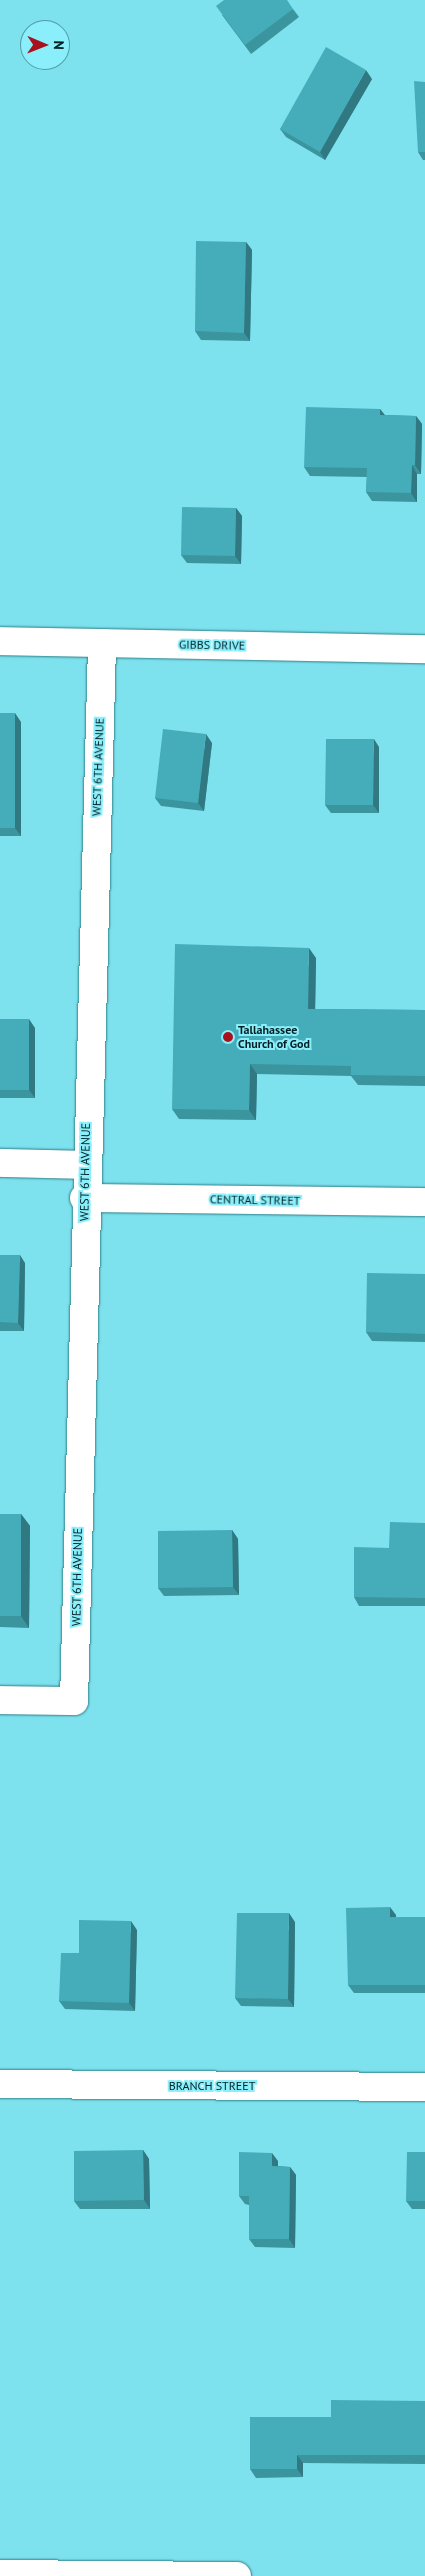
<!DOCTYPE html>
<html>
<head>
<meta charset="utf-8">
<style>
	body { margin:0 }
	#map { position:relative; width:425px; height:2576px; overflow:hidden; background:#7de2ee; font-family:"PT Sans",sans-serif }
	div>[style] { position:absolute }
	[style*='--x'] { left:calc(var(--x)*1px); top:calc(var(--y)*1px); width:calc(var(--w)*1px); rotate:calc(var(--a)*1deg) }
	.roads { filter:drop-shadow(0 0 1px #2e7e86) drop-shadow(0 0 1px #2e7e86) }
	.minor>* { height:28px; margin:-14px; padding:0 14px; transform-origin:14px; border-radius:14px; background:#fff }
	.tertiary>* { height:28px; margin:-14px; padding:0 14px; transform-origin:14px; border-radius:14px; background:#fff }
	.wall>* { inset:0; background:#3b959f }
	.shaded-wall>* { inset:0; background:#307982 }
	.building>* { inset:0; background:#45adb9 }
	.dots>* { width:14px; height:14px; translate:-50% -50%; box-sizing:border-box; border:2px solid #8aeffb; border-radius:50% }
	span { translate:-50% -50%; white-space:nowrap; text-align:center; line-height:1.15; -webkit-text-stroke:4px #8aeffb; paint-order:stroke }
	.street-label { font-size:12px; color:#002024 }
	.poi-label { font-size:12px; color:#002024; font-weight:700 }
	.left { translate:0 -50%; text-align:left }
	.north { position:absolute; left:20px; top:20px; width:50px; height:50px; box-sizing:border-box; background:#8aeffb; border:1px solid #539ca5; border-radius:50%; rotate:91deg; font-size:14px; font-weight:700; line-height:20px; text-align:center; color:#002024 }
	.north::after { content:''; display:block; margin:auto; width:18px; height:22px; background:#a8121c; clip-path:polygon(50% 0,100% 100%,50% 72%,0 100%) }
</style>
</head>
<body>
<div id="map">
	<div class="roads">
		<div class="minor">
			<i style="--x:0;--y:1163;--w:85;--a:1.3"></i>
			<i style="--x:84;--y:1198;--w:341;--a:0.7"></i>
			<i style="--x:0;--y:1700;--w:74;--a:0.8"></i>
			<i style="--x:74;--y:1701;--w:1058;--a:-88.48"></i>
			<i style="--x:0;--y:2084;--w:425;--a:0.4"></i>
			<i style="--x:0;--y:2574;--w:237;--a:0.5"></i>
		</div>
		<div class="tertiary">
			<i style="--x:0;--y:641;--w:425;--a:1.1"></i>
		</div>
	</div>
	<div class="wall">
		<i style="clip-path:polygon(293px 9px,299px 17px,251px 54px,222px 15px)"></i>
		<i style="clip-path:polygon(372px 79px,325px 160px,286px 137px,280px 129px)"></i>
		<i style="clip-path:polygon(425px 82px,425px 160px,423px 160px,418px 152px)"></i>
		<i style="clip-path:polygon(246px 242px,252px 250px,250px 341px,201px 340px,195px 331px)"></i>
		<i style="clip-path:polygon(380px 409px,385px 415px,416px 416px,422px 424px,421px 474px,417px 474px,417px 502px,372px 501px,366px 492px,367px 477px,310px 476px,304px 467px)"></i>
		<i style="clip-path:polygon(236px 508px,242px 516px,241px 564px,187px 563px,181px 555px)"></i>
		<i style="clip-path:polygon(0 713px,21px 722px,21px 836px,0 836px)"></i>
		<i style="clip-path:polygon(212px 743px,204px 811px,161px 806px,155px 798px)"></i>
		<i style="clip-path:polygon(379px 747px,379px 813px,331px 813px,325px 805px)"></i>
		<i style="clip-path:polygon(316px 958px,315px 1009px,425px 1010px,425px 1086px,358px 1085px,351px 1076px,257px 1074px,256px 1120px,179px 1119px,172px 1109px)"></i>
		<i style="clip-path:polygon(0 1019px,35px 1028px,35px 1098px,0 1098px)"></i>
		<i style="clip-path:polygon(0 1255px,25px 1263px,24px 1331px,0 1331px)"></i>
		<i style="clip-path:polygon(425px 1274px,425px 1342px,372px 1341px,366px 1332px)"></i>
		<i style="clip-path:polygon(0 1514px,21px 1514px,30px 1526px,29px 1628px,0 1627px)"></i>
		<i style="clip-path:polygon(425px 1523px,425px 1606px,359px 1606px,354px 1597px,389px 1548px)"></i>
		<i style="clip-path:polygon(232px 1530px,238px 1539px,239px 1595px,164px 1596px,158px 1588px)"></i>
		<i style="clip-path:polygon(396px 1915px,396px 1917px,425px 1917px,425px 1993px,354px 1993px,348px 1985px)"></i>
		<i style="clip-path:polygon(295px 1922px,294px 2007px,241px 2006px,235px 1998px)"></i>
		<i style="clip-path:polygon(137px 1930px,135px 2011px,65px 2009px,59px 2001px,79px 1953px)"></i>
		<i style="clip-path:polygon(143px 2150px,149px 2159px,150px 2209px,80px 2209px,74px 2201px)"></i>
		<i style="clip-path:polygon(425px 2152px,425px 2209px,412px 2209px,406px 2201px)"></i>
		<i style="clip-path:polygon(278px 2161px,278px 2166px,290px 2167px,296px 2175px,295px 2248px,255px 2247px,249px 2239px,249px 2205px,245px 2204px,239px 2196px)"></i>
		<i style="clip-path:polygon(425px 2401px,425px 2464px,303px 2463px,303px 2477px,256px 2478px,250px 2469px)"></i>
	</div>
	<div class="shaded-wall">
		<i style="clip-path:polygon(366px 70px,372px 79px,325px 160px,320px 152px)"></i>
		<i style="clip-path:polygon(246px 242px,252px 250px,250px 341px,244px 333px)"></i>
		<i style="clip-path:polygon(380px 409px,386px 417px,380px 415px)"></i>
		<i style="clip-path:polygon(416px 416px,422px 424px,421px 474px,415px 465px)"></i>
		<i style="clip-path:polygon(412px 465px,417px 474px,417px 502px,411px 493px)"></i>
		<i style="clip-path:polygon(236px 508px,242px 516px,241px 564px,235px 556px)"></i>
		<i style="clip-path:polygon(15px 713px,21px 722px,21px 836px,15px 828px)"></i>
		<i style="clip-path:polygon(206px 734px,212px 743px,204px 811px,198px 803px)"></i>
		<i style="clip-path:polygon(374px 739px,379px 747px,379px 813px,373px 805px)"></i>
		<i style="clip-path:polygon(309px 948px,316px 958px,315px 1019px,308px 1009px)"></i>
		<i style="clip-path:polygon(29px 1019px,35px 1028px,35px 1098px,29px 1090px)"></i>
		<i style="clip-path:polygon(250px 1064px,257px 1074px,256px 1120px,249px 1110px)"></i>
		<i style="clip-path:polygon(20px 1255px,25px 1263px,24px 1331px,18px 1323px)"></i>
		<i style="clip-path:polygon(21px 1514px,30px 1526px,29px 1628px,21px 1616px)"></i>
		<i style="clip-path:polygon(232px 1530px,238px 1539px,239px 1595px,233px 1587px)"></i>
		<i style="clip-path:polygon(390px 1907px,396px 1915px,396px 1925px,390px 1917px)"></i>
		<i style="clip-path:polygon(289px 1913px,295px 1922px,294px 2007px,288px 1999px)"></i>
		<i style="clip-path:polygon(131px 1921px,137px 1930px,135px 2011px,129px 2003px)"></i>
		<i style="clip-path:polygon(143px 2150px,149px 2159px,150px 2209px,144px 2200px)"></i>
		<i style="clip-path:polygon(272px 2153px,278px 2161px,278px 2175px,272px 2166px)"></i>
		<i style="clip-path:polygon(290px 2167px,296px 2175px,295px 2248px,289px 2239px)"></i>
		<i style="clip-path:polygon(297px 2455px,303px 2463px,303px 2477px,297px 2469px)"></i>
	</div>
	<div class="building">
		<i style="clip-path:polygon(224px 0,287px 0,293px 9px,245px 45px,216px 6px)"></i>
		<i style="clip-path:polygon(326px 47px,366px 70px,320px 152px,280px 129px)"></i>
		<i style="clip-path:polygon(414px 81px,425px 82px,425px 152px,418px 152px)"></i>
		<i style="clip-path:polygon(196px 241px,246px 242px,244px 333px,195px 331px)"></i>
		<i style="clip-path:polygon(306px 407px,380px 409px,380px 415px,416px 416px,415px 465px,412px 465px,411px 493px,366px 492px,367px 468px,304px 467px)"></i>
		<i style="clip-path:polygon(182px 507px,236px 508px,235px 556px,181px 555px)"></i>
		<i style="clip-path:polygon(0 713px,15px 713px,15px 828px,0 828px)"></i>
		<i style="clip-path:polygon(163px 729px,206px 734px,198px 803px,155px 798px)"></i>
		<i style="clip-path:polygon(326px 739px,374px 739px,373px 805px,325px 805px)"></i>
		<i style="clip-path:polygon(175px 944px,309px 948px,308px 1009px,425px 1010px,425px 1076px,351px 1075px,351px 1066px,250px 1064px,249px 1110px,172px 1109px)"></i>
		<i style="clip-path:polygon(0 1019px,29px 1019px,29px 1090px,0 1090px)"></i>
		<i style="clip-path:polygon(0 1255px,20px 1255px,18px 1323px,0 1322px)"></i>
		<i style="clip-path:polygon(367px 1273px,425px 1274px,425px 1334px,366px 1332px)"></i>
		<i style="clip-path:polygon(0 1514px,21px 1514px,21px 1616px,0 1616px)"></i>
		<i style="clip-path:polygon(390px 1522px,425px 1523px,425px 1598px,354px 1597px,354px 1547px,389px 1548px)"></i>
		<i style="clip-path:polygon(232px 1530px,233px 1587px,158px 1588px,158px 1531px)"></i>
		<i style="clip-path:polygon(390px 1907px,390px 1917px,425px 1917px,425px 1985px,348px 1985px,346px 1908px)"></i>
		<i style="clip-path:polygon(237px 1913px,289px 1913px,288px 1999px,235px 1998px)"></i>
		<i style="clip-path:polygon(79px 1920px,131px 1921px,129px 2003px,59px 2001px,61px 1953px,79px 1953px)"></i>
		<i style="clip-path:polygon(143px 2150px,144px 2200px,74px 2201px,74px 2151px)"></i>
		<i style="clip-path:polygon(239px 2152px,272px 2153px,272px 2166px,290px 2167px,289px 2239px,249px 2239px,249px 2196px,239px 2196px)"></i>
		<i style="clip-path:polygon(407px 2152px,425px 2152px,425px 2201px,406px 2201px)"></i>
		<i style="clip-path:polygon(331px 2400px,425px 2401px,425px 2455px,297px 2455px,297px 2469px,250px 2469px,250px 2417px,331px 2417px)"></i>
	</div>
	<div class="dots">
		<i style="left:228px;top:1037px;background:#a8121c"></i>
	</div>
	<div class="street-label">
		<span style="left:212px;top:645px;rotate:1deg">GIBBS DRIVE</span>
		<span style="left:98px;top:767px;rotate:-88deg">WEST 6TH AVENUE</span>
		<span style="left:85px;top:1172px;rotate:-89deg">WEST 6TH AVENUE</span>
		<span style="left:255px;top:1200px;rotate:1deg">CENTRAL STREET</span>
		<span style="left:77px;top:1577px;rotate:-89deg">WEST 6TH AVENUE</span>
		<span style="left:212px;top:2086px">BRANCH STREET</span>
	</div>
	<div class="poi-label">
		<span class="left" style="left:238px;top:1037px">Tallahassee<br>Church of God</span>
	</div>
	<div class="north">N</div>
</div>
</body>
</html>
